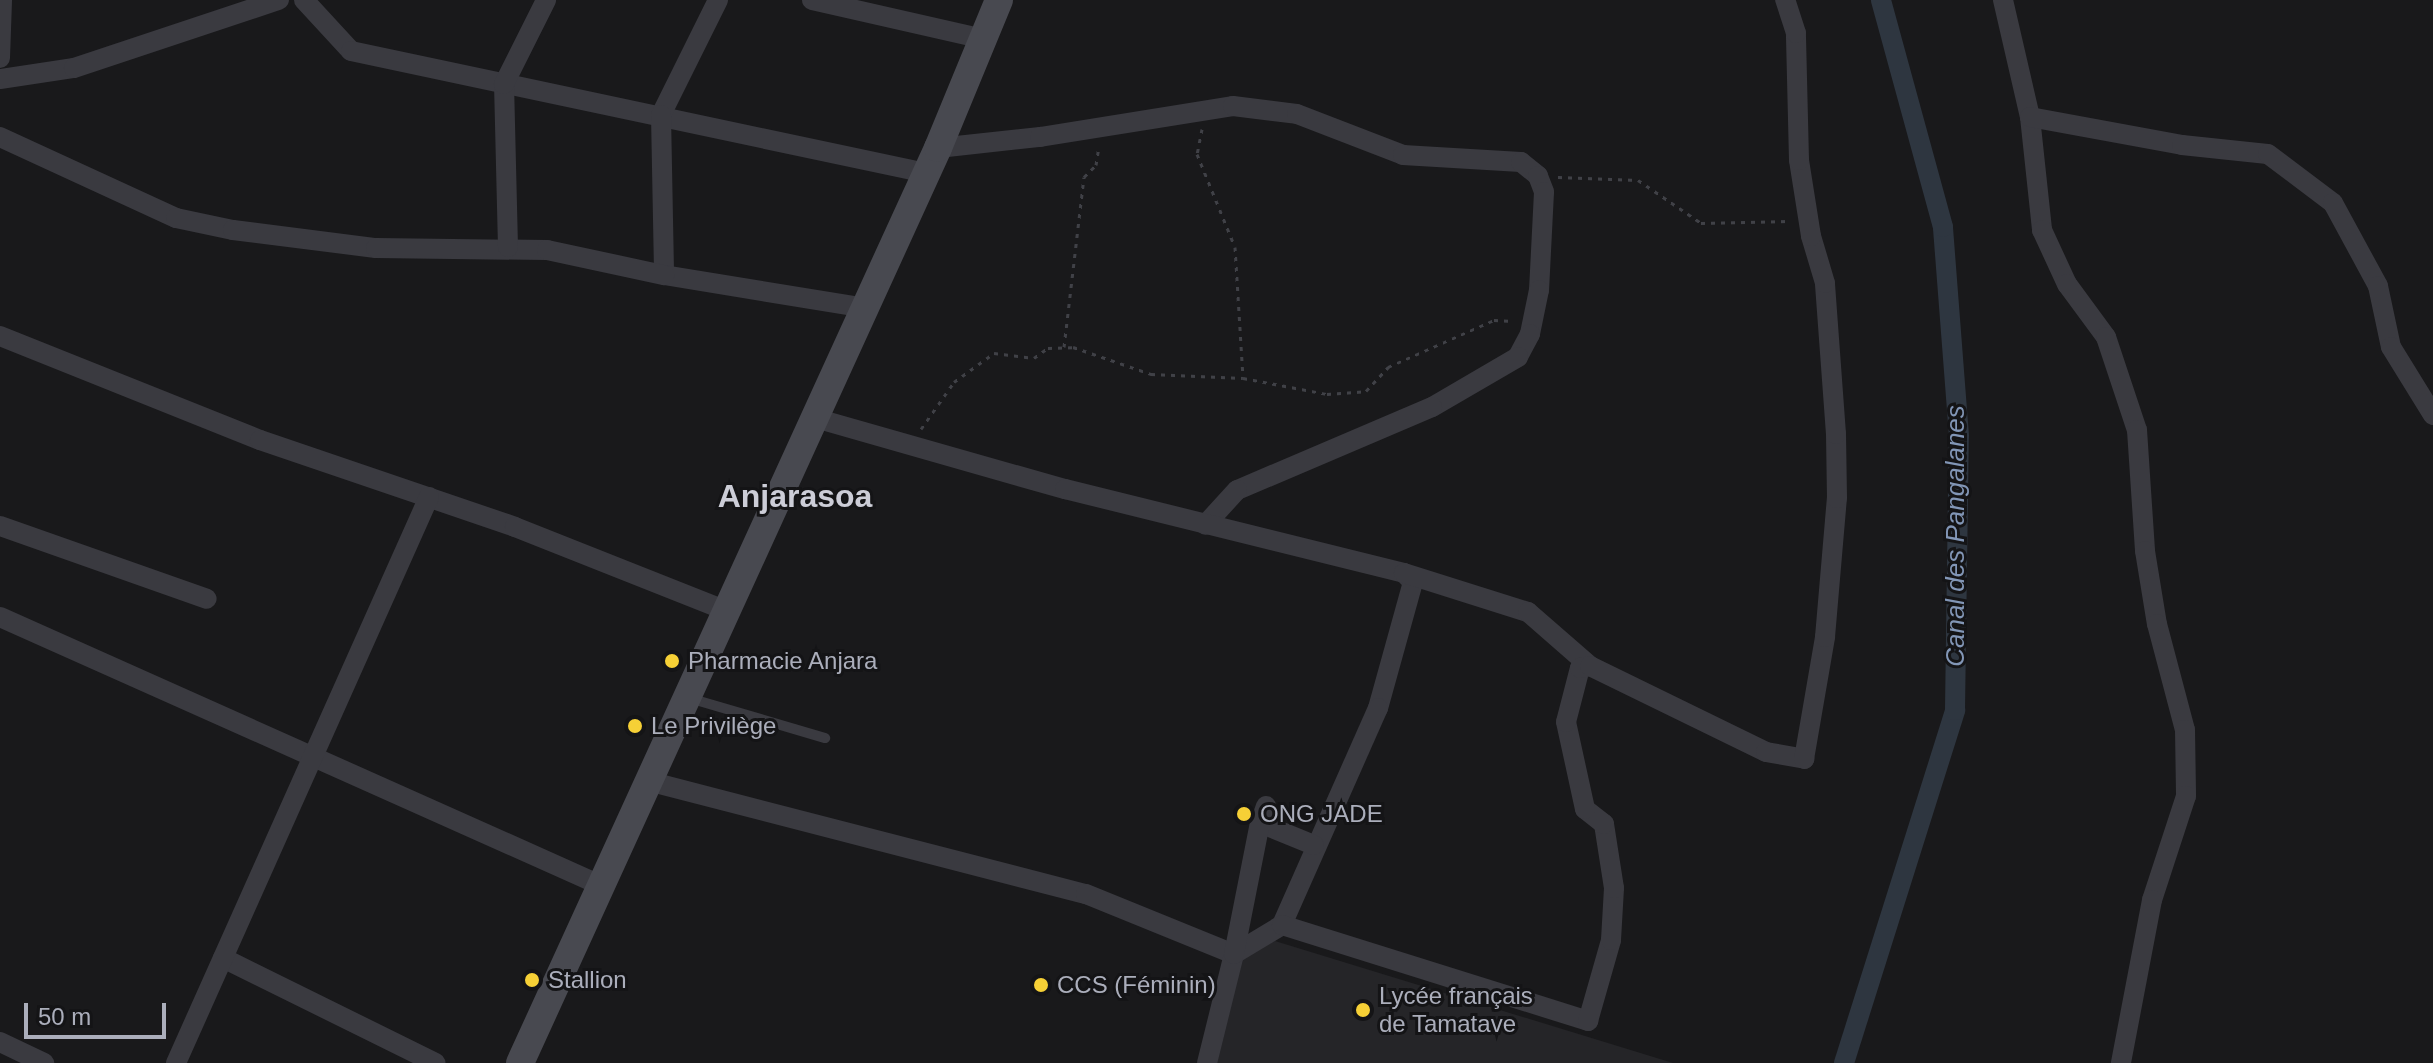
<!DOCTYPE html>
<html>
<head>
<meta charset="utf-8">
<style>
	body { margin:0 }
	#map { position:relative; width:2433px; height:1063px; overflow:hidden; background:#19191b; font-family:Arial,sans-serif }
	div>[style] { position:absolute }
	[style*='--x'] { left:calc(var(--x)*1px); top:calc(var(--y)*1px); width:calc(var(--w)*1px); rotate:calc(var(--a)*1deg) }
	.built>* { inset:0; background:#252528 }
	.canal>* { height:20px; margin:-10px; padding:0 10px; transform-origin:10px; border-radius:10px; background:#2e3640 }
	.path>* { height:3px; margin-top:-1.5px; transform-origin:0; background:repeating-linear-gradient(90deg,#404147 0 4px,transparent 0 10px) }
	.service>* { height:10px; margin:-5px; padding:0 5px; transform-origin:5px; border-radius:5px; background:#3a3a40 }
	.minor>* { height:20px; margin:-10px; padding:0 10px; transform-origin:10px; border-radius:10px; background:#3a3a40 }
	.secondary>* { height:28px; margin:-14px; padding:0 14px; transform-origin:14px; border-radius:14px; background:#484950 }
	.dots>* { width:22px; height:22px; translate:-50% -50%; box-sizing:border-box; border:4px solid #141416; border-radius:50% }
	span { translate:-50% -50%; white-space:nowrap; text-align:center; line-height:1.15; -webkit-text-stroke:6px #141416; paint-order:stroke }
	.poi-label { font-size:24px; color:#abaebb }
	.left { translate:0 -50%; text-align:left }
	.water-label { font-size:26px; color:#8296b6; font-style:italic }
	.district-label { font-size:32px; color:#cccdd7; font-weight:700 }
	.scale { position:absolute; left:24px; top:1003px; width:142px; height:36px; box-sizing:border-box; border:4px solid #abaebb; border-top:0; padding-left:10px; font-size:24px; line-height:28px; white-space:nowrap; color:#abaebb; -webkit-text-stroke:6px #141416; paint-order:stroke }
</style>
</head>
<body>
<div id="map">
	<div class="built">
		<i style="clip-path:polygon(1275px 941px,1673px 1063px,1212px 1063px,1240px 956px)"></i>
	</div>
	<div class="canal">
		<i style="--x:1844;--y:1063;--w:370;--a:-72.5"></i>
		<i style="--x:1955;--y:710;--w:274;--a:-89.2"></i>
		<i style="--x:1959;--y:436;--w:210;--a:-94.4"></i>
		<i style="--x:1943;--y:227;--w:235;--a:-105.3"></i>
	</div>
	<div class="path">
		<i style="--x:1202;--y:129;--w:25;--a:101"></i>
		<i style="--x:1197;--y:154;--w:100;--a:67.8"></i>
		<i style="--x:1235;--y:247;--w:130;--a:86.5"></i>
		<i style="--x:1558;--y:177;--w:80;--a:2.1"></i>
		<i style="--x:1638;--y:180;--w:76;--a:34.3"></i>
		<i style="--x:1701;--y:223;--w:88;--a:-1.3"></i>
		<i style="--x:1064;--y:347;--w:171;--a:-83.3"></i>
		<i style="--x:1084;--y:177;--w:17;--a:-45"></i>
		<i style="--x:1096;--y:165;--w:19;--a:-81"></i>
		<i style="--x:921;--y:429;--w:57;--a:-54.9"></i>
		<i style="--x:954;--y:382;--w:49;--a:-35.9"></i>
		<i style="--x:994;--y:353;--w:40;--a:7.1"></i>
		<i style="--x:1034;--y:358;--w:17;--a:-36"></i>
		<i style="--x:1048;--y:348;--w:25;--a:-2"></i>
		<i style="--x:1073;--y:347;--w:83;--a:19.1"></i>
		<i style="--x:1151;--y:374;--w:92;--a:2.5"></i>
		<i style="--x:1243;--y:378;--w:86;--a:10.8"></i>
		<i style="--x:1327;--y:394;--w:39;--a:-4"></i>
		<i style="--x:1366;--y:391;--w:33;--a:-47"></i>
		<i style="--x:1388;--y:367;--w:116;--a:-23.9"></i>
		<i style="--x:1494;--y:320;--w:19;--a:3"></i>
	</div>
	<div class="service">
		<i style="--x:689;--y:698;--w:142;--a:16.4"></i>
	</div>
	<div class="minor">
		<i style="--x:304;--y:0;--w:69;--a:47.3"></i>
		<i style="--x:351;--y:51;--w:588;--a:11.98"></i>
		<i style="--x:718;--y:0;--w:128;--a:116.4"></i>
		<i style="--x:661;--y:115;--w:160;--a:88.9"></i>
		<i style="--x:664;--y:275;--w:204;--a:9.3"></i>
		<i style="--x:812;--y:0;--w:175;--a:12.8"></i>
		<i style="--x:2003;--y:0;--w:120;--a:77"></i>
		<i style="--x:2030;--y:117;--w:114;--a:83.9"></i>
		<i style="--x:2042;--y:230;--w:60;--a:65.2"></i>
		<i style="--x:2067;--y:284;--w:66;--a:53.7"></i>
		<i style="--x:2106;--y:337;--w:98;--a:71.6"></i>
		<i style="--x:2137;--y:430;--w:121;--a:86.2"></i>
		<i style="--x:2145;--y:551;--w:74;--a:80.7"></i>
		<i style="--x:2157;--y:624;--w:110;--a:75.2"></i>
		<i style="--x:2185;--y:730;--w:66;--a:89.1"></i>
		<i style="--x:2186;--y:796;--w:109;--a:108.1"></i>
		<i style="--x:2152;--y:900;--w:166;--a:100.8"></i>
		<i style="--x:0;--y:58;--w:58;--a:-88"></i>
		<i style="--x:0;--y:79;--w:75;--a:-8.5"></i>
		<i style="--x:74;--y:68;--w:216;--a:-18.4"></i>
		<i style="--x:2030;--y:117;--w:155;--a:10.4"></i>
		<i style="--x:2182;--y:145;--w:86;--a:6"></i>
		<i style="--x:2268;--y:154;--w:81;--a:37"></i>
		<i style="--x:2333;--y:203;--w:94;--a:61.5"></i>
		<i style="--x:2378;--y:286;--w:62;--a:78"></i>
		<i style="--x:2391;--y:347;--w:80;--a:58.3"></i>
		<i style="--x:0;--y:137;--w:194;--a:24.7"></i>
		<i style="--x:176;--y:218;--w:58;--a:11.9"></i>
		<i style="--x:233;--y:230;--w:144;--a:7.2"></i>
		<i style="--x:376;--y:248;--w:171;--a:0.7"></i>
		<i style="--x:547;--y:250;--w:120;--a:12.1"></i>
		<i style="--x:938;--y:148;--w:103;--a:-6.2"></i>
		<i style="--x:1040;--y:137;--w:195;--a:-9.1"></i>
		<i style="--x:1233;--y:106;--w:64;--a:7.1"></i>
		<i style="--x:1297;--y:114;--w:114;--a:21.1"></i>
		<i style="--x:1403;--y:155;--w:118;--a:3.4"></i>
		<i style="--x:1521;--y:162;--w:22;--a:39"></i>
		<i style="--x:1538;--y:176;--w:17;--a:69"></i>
		<i style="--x:1544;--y:192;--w:98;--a:92.9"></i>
		<i style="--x:1539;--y:290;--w:45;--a:101.6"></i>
		<i style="--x:1530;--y:334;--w:26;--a:118"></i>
		<i style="--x:1518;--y:357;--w:99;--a:149.8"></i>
		<i style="--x:1432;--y:407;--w:212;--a:156.9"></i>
		<i style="--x:1237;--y:490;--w:47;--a:132.4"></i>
		<i style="--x:508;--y:247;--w:163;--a:-91.4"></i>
		<i style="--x:504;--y:84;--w:94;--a:-63.4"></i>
		<i style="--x:0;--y:336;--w:280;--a:21.8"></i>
		<i style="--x:260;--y:440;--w:269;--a:18.8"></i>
		<i style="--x:515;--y:527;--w:228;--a:21.6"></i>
		<i style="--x:815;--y:418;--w:260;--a:15.9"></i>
		<i style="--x:1065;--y:489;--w:349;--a:13.9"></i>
		<i style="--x:1404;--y:573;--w:13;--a:45"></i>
		<i style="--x:1413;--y:582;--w:131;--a:105.5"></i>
		<i style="--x:1378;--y:708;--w:237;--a:113.9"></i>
		<i style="--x:0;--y:526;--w:219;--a:19.4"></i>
		<i style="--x:1404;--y:573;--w:130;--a:17.5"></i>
		<i style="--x:1528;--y:612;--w:82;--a:41.1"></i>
		<i style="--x:0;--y:617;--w:655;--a:24.06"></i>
		<i style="--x:648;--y:781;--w:452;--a:14.5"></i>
		<i style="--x:1086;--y:894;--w:160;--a:22.1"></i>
		<i style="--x:1234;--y:954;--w:112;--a:103.9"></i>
		<i style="--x:1266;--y:806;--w:18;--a:109"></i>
		<i style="--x:1260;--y:823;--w:58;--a:22.2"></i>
		<i style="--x:1234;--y:954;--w:56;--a:-31.1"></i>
		<i style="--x:1282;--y:925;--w:321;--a:17.4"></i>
		<i style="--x:1588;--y:1021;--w:84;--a:-74.1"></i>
		<i style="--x:1611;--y:940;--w:52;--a:-86.7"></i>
		<i style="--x:1614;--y:888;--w:65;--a:-98.9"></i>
		<i style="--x:1604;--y:824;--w:24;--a:-142"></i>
		<i style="--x:1585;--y:809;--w:89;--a:-102.3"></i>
		<i style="--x:1566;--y:722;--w:56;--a:-75.5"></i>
		<i style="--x:1580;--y:668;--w:10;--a:-11"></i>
		<i style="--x:1590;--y:666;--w:196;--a:26"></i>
		<i style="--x:1766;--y:752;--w:39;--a:10"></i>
		<i style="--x:1804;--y:759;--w:124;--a:-80.2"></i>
		<i style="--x:1825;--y:637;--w:140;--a:-85.1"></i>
		<i style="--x:1837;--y:498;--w:64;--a:-90.9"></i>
		<i style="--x:1836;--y:434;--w:151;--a:-94.2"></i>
		<i style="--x:1825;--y:283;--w:49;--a:-106.6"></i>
		<i style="--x:1811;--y:236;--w:77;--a:-99"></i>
		<i style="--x:1799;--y:160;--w:127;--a:-91.4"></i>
		<i style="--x:1796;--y:33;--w:35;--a:-108"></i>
		<i style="--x:1234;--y:954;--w:134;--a:-78.8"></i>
		<i style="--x:223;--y:958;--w:237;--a:26.3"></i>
		<i style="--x:0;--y:1042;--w:49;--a:25.5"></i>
		<i style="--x:176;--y:1063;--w:620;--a:-65.92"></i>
	</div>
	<div class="secondary">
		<i style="--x:520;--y:1063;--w:1006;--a:-65.45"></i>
		<i style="--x:938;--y:148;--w:160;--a:-67.6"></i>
	</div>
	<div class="dots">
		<i style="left:672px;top:661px;background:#f6d036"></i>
		<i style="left:635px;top:726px;background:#f6d036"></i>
		<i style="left:1244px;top:814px;background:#f6d036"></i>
		<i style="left:532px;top:980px;background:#f6d036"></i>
		<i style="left:1041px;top:985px;background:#f6d036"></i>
		<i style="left:1363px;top:1010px;background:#f6d036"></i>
	</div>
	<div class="poi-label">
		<span class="left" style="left:688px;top:661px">Pharmacie Anjara</span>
		<span class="left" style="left:651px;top:726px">Le Privilège</span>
		<span class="left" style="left:1260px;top:814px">ONG JADE</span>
		<span class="left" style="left:548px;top:980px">Stallion</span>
		<span class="left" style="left:1057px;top:985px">CCS (Féminin)</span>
		<span class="left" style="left:1379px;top:1010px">Lycée français<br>de Tamatave</span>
	</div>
	<div class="water-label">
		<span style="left:1956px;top:536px;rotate:-90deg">Canal des Pangalanes</span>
	</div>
	<div class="district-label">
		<span style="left:795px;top:496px">Anjarasoa</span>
	</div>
	<div class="scale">50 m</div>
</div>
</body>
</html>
